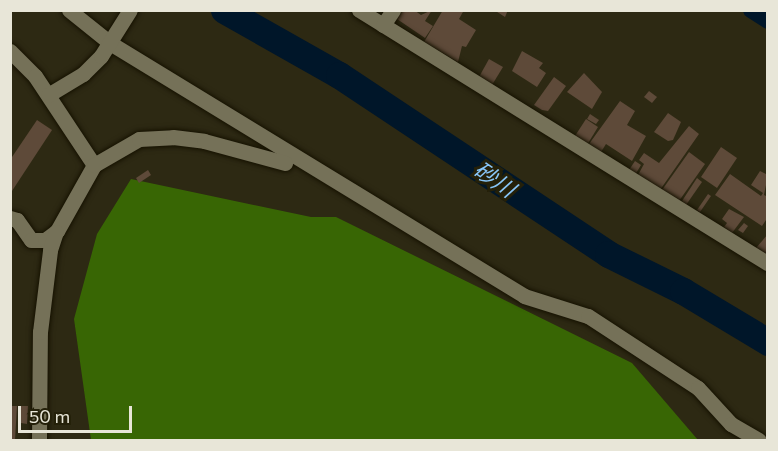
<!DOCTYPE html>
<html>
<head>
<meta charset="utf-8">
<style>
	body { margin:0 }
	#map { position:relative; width:778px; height:451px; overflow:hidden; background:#2d2913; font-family:Commissioner,"Noto Sans JP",sans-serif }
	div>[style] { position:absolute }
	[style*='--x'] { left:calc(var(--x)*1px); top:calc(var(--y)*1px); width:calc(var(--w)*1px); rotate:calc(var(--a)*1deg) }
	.forest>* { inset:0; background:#386604 }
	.canal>* { height:16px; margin:-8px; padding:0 8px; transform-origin:8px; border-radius:8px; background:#001629 }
	.river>* { height:27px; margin:-13.5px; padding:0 13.5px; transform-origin:13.5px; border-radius:13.5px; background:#001629 }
	.building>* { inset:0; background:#5e4a39 }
	.roads { filter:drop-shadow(0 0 2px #161200) drop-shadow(0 0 2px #161200) }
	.street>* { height:15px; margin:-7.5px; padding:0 7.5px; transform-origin:7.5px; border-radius:7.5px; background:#757158 }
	span { translate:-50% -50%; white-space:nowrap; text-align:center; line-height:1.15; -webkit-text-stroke:6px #242009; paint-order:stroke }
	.water-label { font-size:22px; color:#88c5f7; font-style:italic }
	.frame { position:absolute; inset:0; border:12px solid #e8e6d8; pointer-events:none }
	.scale { position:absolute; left:18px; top:406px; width:114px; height:27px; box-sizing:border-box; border:3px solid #e8e6d8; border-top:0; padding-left:8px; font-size:18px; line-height:21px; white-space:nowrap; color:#e8e6d8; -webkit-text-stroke:4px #242009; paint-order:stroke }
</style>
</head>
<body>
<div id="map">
	<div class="forest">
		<i style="clip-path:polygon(131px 179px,311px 217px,336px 217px,632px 363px,698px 440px,91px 440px,74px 319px,97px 234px)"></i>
	</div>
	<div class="canal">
		<i style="--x:751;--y:10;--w:20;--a:33"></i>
	</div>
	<div class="river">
		<i style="--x:224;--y:10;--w:132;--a:29.5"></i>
		<i style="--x:339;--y:75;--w:323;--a:33.6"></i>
		<i style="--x:608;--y:254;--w:84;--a:26.3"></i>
		<i style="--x:683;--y:291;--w:99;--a:31"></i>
	</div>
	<div class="building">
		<i style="clip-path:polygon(398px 10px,414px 10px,421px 15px,432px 10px,425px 21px,433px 26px,425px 38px,394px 17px)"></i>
		<i style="clip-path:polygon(443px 10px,464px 10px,459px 19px,476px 30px,466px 47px,462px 46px,458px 62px,424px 42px)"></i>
		<i style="clip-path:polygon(494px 10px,508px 10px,505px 17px)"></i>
		<i style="clip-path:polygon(522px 51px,543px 63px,539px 68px,546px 73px,537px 87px,512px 71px)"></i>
		<i style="clip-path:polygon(489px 59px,503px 67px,492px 85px,479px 77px)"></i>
		<i style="clip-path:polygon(584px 73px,602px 92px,592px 109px,567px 92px)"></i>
		<i style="clip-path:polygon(554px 77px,566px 86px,548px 111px,542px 110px,534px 105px)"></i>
		<i style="clip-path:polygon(649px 91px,657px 97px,652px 103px,644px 97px)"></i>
		<i style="clip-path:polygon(620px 101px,635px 111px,627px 125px,646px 136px,632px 161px,606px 144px,601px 152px,589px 144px)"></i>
		<i style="clip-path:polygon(668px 113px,681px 122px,673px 140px,668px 141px,654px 132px)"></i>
		<i style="clip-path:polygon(590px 114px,599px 120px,596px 124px,587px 119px)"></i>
		<i style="clip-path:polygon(586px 119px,598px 127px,587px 145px,575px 136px)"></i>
		<i style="clip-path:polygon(37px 120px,52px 130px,10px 194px,10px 160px)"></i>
		<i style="clip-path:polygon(689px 126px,699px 134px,660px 190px,638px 175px,644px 164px,639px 160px,644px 153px,659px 163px)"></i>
		<i style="clip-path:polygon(721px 147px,737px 158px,717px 188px,701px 177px)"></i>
		<i style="clip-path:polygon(689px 152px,705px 164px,679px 201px,662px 190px)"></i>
		<i style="clip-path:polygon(635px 161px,641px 165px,635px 175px,629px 170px)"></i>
		<i style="clip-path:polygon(148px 170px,151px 175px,139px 183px,136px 178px)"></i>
		<i style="clip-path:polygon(760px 171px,768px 175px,764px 195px,768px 197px,768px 217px,762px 226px,715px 195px,730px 174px,761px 196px,763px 193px,751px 185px)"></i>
		<i style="clip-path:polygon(697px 178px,702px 182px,686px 205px,682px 201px)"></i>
		<i style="clip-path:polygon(708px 194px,711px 196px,700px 212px,697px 210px)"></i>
		<i style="clip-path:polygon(729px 209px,744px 217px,732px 233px,724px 227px,727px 223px,722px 219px)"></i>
		<i style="clip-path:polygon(744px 223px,748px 226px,743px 233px,738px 230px)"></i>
		<i style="clip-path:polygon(768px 234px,768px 252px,765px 255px,756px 248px)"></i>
		<i style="clip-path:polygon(10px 406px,17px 406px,15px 440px,10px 440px)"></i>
		<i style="clip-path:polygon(21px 406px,28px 406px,27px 424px,21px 423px)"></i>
	</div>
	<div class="roads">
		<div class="street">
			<i style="--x:69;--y:10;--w:53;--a:38.8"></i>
			<i style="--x:110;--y:43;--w:485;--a:31.4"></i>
			<i style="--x:524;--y:296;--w:67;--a:17.4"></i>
			<i style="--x:588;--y:316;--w:131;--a:33.2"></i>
			<i style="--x:698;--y:388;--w:49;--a:47.5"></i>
			<i style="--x:731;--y:424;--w:32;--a:30"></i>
			<i style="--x:359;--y:10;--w:481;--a:31.8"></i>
			<i style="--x:383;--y:25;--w:18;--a:-56"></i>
			<i style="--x:10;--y:51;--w:35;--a:45"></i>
			<i style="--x:35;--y:76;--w:107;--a:56.5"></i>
			<i style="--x:48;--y:95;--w:41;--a:-31"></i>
			<i style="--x:83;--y:74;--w:25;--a:-45"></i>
			<i style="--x:101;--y:56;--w:54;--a:-57.8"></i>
			<i style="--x:10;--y:218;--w:7;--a:16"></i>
			<i style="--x:17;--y:220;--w:24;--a:55"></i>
			<i style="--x:31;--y:240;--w:14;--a:0"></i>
			<i style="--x:45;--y:240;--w:15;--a:-37"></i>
			<i style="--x:57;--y:231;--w:76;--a:-60.7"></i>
			<i style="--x:94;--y:165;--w:52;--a:-30"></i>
			<i style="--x:139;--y:139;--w:34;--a:-3"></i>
			<i style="--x:173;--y:137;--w:31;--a:7"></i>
			<i style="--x:204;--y:141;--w:84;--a:15.2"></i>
			<i style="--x:39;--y:440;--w:108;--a:-89.5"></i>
			<i style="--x:40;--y:332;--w:83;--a:-83"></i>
			<i style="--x:50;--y:250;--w:19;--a:-72"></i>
		</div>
	</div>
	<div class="water-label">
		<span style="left:495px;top:179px;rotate:34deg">砂川</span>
	</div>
	<div class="frame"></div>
	<div class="scale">50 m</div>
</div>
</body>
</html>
